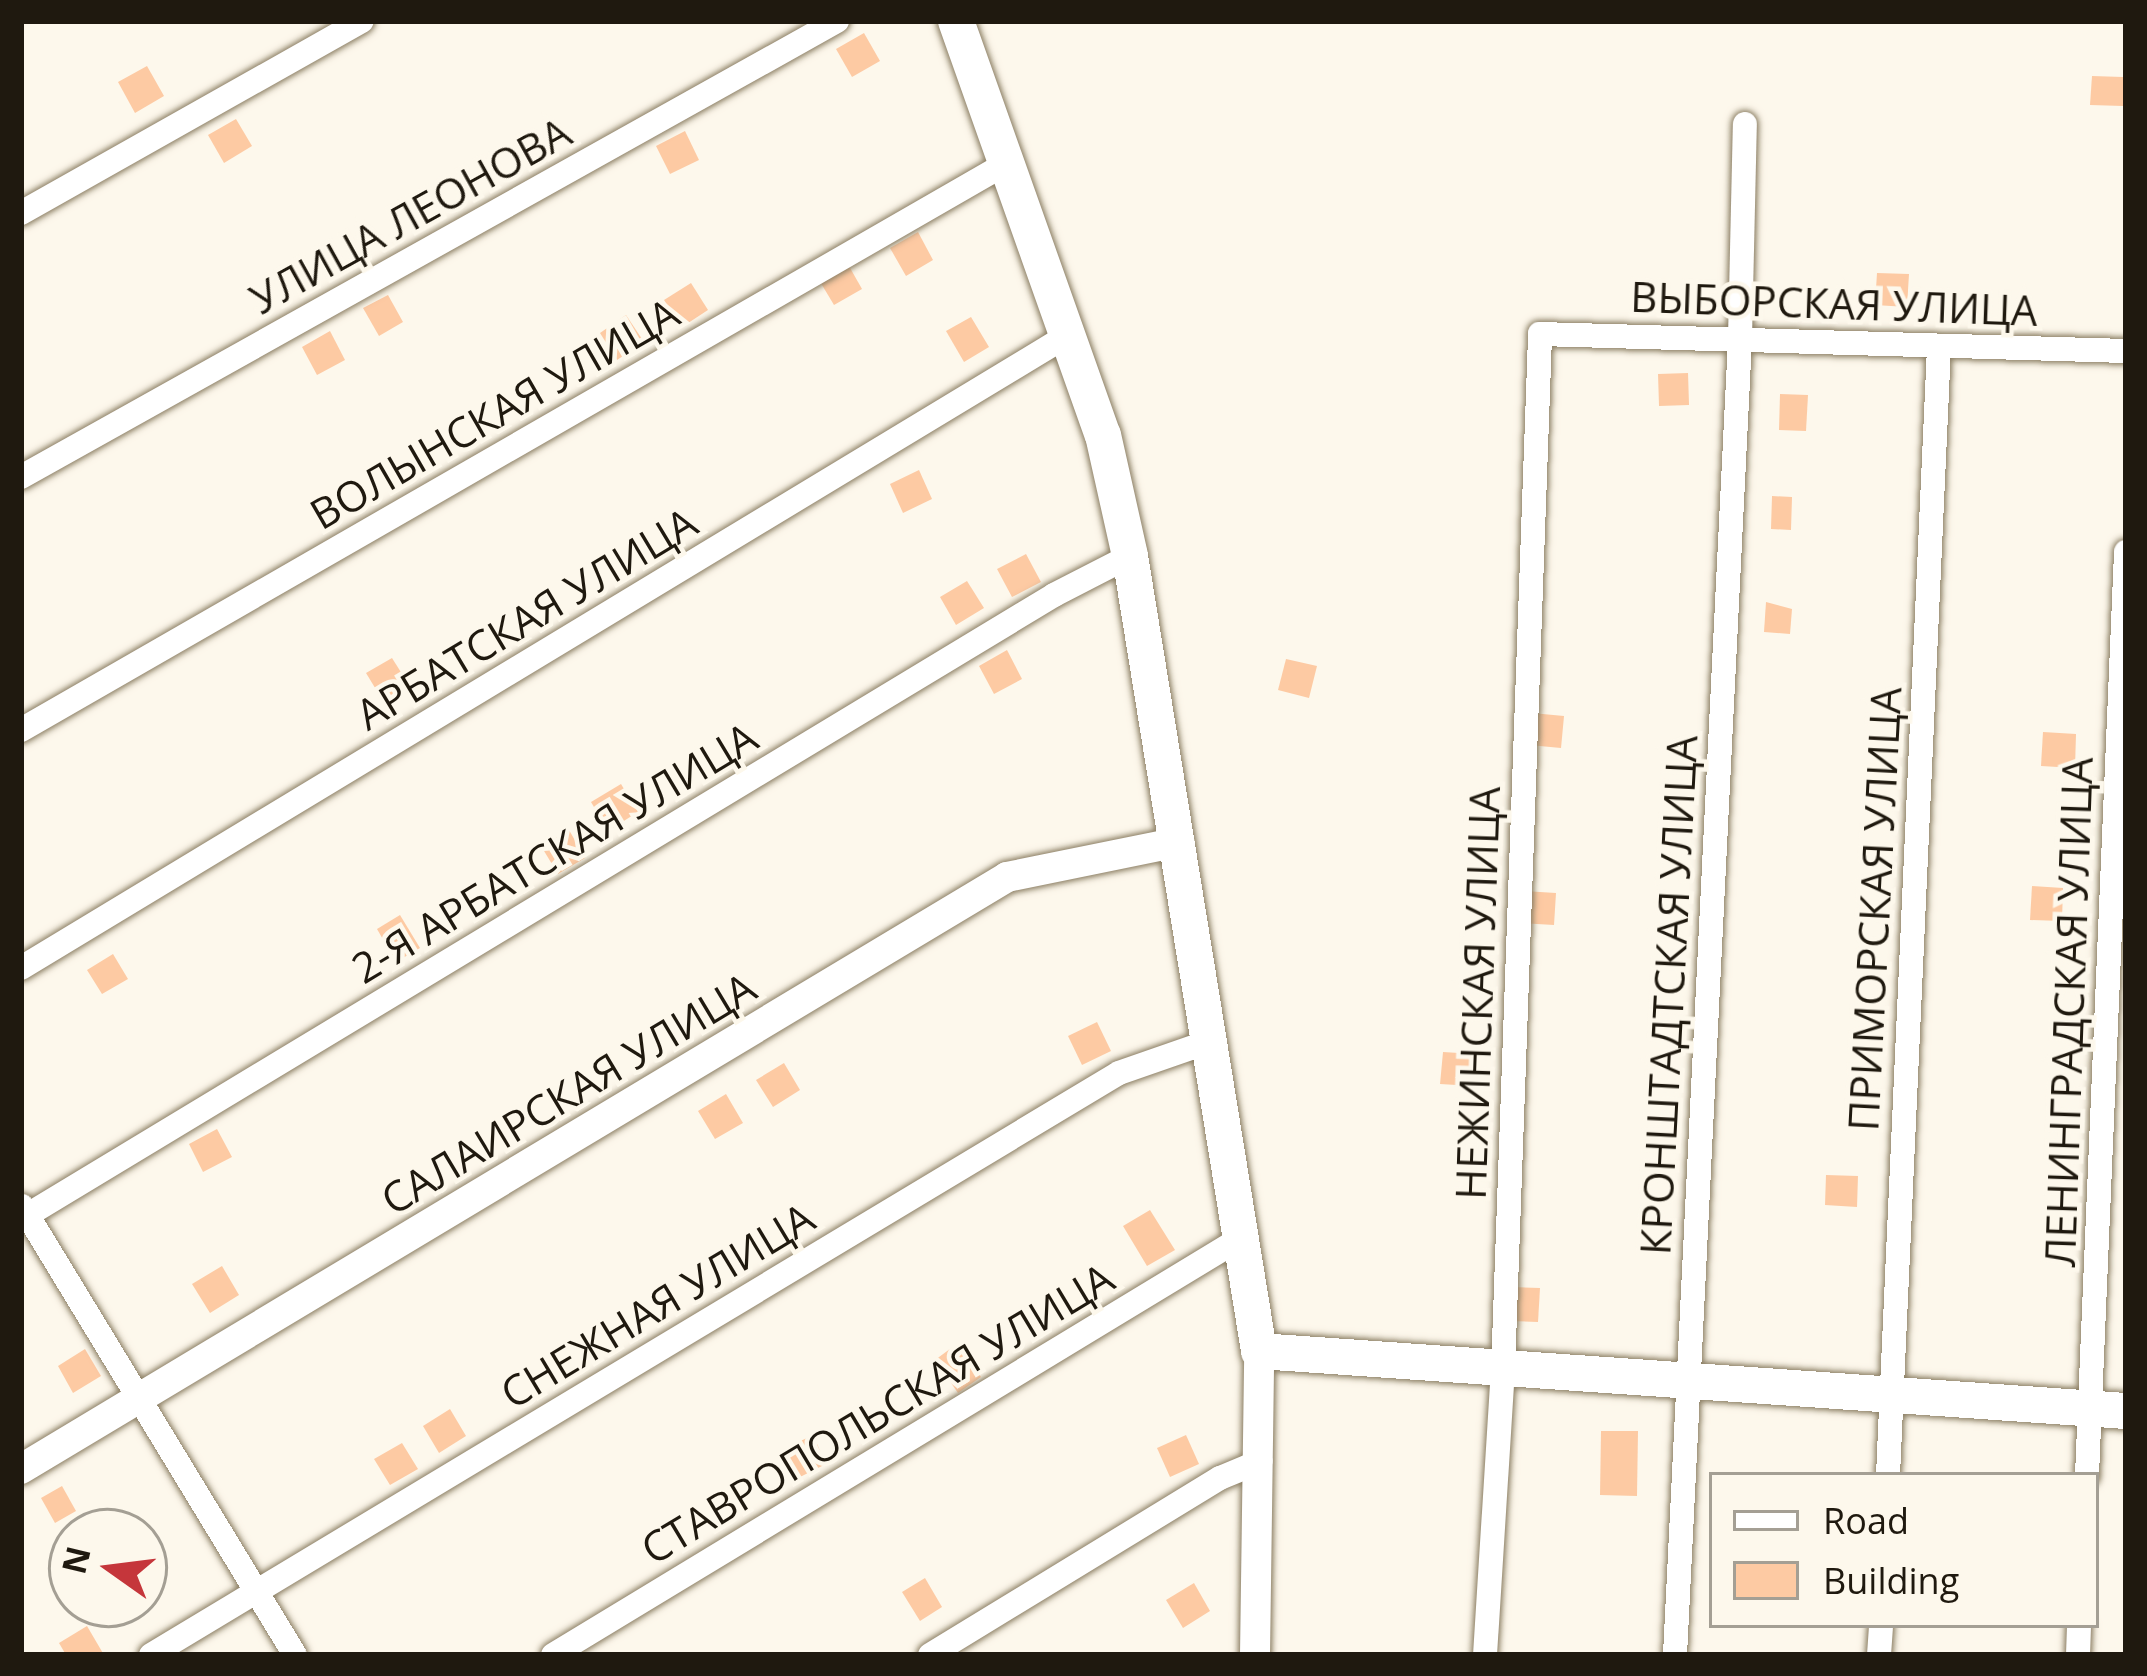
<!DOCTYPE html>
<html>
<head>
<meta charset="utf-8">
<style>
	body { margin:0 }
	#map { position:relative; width:2147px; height:1676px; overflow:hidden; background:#fdf8ec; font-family:"Open Sans",sans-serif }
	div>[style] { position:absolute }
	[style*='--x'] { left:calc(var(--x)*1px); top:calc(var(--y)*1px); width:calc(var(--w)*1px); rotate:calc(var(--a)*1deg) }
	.building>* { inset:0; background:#fdcaa3 }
	.roads { filter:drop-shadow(0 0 3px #8b7e63) drop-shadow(0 0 3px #8b7e63) }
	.minor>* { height:24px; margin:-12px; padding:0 12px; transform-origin:12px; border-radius:12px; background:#fff }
	.tertiary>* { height:30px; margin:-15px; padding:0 15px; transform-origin:15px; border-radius:15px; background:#fff }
	.secondary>* { height:36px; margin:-18px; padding:0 18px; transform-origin:18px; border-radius:18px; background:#fff }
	span { translate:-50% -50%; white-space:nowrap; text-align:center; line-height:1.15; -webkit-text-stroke:9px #fdf8ec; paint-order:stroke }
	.street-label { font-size:42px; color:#1f190f }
	.frame { position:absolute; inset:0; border:24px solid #1f190f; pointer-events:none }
	.legend { position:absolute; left:1709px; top:1472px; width:390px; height:156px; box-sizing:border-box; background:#fdf8ec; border:3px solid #a49f94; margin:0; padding:15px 21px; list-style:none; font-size:36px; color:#1f190f }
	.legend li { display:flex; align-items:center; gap:24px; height:60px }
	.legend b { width:60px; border:3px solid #a49f94 }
	.north { position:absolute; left:48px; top:1508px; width:120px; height:120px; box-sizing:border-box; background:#fdf8ec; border:3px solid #a49f94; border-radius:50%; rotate:284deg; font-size:33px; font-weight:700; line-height:48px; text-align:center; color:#1f190f }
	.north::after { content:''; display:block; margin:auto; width:42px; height:54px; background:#c5363b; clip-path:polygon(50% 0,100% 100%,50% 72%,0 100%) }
</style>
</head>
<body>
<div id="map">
	<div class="building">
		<i style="clip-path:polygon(864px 33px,880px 61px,852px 77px,836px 49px)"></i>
		<i style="clip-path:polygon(147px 66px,164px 96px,135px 113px,118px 82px)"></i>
		<i style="clip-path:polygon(2092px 76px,2123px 77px,2123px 106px,2090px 105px)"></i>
		<i style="clip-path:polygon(236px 119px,252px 146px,224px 163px,208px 135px)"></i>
		<i style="clip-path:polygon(685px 131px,699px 160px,670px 174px,656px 146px)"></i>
		<i style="clip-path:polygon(918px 232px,933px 260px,906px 276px,890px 248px)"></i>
		<i style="clip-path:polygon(845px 259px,862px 289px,834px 305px,816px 275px)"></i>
		<i style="clip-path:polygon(1877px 273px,1909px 274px,1907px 307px,1875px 305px)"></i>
		<i style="clip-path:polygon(691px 283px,708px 310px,682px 327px,664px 300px)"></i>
		<i style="clip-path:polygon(388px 295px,403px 322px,379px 336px,363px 308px)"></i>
		<i style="clip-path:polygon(626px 315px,644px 342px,617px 360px,600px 333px)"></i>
		<i style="clip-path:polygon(971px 317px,989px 347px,964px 362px,946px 331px)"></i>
		<i style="clip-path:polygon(330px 331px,345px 360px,317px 375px,302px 347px)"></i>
		<i style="clip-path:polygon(1688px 373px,1689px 405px,1659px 406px,1658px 374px)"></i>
		<i style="clip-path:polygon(1780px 394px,1808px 395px,1806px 431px,1779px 430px)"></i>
		<i style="clip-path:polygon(919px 470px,932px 499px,903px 513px,890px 484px)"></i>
		<i style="clip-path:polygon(1772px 496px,1792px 497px,1791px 530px,1771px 529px)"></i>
		<i style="clip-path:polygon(1026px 554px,1041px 582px,1012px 597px,997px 569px)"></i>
		<i style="clip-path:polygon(967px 581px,984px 608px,956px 625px,940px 597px)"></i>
		<i style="clip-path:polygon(1766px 602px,1792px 609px,1790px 634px,1764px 632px)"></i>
		<i style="clip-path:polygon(1007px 650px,1022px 679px,994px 694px,979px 666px)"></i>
		<i style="clip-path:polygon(392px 658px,409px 685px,383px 701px,366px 673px)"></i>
		<i style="clip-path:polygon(1286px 659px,1317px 666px,1309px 698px,1278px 690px)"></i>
		<i style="clip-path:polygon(1532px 713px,1564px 716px,1561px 748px,1529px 745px)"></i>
		<i style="clip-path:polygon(2043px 732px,2076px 734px,2075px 768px,2041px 766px)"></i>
		<i style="clip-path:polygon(621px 784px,638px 812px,608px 831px,591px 802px)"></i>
		<i style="clip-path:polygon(569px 830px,585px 858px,558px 874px,541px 846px)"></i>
		<i style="clip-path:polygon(2032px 886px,2063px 888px,2062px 921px,2030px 920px)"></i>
		<i style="clip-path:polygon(1524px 891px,1556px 893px,1554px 925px,1522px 923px)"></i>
		<i style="clip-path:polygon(400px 915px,420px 948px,396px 962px,377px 929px)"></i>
		<i style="clip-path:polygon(113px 954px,128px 979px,102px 994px,87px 970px)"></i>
		<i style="clip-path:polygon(1097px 1022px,1111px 1051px,1082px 1065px,1068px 1036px)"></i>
		<i style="clip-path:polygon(1443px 1052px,1475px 1054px,1473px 1086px,1440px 1084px)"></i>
		<i style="clip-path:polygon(784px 1063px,800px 1090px,773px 1107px,756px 1080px)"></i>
		<i style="clip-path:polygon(726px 1094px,743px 1123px,715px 1139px,698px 1111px)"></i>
		<i style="clip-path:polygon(217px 1129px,232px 1157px,203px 1172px,189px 1144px)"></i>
		<i style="clip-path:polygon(1826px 1175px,1858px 1176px,1857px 1207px,1825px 1205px)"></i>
		<i style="clip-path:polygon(1150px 1210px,1175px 1250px,1147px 1266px,1123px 1226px)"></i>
		<i style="clip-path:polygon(222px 1266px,239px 1295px,210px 1313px,192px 1284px)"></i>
		<i style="clip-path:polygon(1512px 1287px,1540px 1288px,1538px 1322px,1510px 1321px)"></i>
		<i style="clip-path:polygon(958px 1343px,981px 1377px,958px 1393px,935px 1360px)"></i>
		<i style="clip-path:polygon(85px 1349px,101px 1376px,73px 1393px,58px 1366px)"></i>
		<i style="clip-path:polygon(450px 1409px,466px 1436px,439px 1453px,423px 1426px)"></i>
		<i style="clip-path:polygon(1601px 1431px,1638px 1431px,1637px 1496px,1600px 1495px)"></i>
		<i style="clip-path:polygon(813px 1435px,826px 1464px,798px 1478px,784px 1449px)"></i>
		<i style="clip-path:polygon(1186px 1435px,1199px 1464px,1170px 1477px,1157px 1448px)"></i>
		<i style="clip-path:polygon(402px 1443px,418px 1469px,390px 1485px,374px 1459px)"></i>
		<i style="clip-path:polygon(62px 1486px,76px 1511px,55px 1523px,41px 1498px)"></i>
		<i style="clip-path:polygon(925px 1578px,942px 1607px,920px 1621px,902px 1592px)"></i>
		<i style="clip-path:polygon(1194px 1583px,1210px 1611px,1183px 1628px,1166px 1600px)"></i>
		<i style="clip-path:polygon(87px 1626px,104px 1655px,66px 1655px,59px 1643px)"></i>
	</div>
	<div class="roads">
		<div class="minor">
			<i style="--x:21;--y:213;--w:391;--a:-29.4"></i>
			<i style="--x:21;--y:477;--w:935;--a:-29.2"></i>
			<i style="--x:21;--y:730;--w:1137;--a:-29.9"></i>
			<i style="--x:21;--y:968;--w:1226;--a:-31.15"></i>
			<i style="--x:22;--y:1206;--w:525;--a:58.7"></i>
			<i style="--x:21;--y:1219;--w:1207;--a:-31.13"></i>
			<i style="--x:1054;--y:595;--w:85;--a:-27.2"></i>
			<i style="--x:1888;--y:1475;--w:1130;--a:-87.41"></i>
			<i style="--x:2087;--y:1475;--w:924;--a:-87.58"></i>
			<i style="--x:151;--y:1655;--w:1129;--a:-31.02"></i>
			<i style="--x:1119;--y:1073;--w:97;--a:-19.2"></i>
			<i style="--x:553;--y:1655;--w:805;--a:-31.22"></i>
			<i style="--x:930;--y:1655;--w:340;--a:-31.4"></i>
			<i style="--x:1220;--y:1478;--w:44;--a:-22.5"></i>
			<i style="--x:1485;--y:1655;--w:286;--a:-86.4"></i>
			<i style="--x:1503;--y:1370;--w:1037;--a:-87.95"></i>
			<i style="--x:1540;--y:334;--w:586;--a:1.66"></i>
			<i style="--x:1675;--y:1655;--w:1319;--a:-87.17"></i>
			<i style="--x:1740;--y:338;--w:214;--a:-88.7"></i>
			<i style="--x:1879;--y:1655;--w:30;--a:-86"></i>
			<i style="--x:2078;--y:1655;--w:30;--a:-88"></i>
		</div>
		<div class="tertiary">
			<i style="--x:21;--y:1469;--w:1150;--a:-30.98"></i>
			<i style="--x:1007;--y:877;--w:176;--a:-11.5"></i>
			<i style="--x:1255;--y:1655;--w:304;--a:-89.2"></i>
		</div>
		<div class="secondary">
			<i style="--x:956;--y:21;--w:439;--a:70.5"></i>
			<i style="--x:1103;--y:435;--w:124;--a:77.4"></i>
			<i style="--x:1130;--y:556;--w:805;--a:80.78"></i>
			<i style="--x:1259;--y:1351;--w:869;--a:3.96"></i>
		</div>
	</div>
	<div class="street-label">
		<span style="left:410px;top:215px;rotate:-29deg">УЛИЦА ЛЕОНОВА</span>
		<span style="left:1834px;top:303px;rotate:2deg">ВЫБОРСКАЯ УЛИЦА</span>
		<span style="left:494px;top:413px;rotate:-30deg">ВОЛЫНСКАЯ УЛИЦА</span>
		<span style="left:526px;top:618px;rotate:-31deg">АРБАТСКАЯ УЛИЦА</span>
		<span style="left:554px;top:852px;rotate:-31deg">2-Я АРБАТСКАЯ УЛИЦА</span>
		<span style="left:1874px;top:909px;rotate:-87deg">ПРИМОРСКАЯ УЛИЦА</span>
		<span style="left:1477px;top:993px;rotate:-88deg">НЕЖИНСКАЯ УЛИЦА</span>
		<span style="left:1668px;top:995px;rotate:-87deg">КРОНШТАДТСКАЯ УЛИЦА</span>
		<span style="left:2068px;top:1012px;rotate:-88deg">ЛЕНИНГРАДСКАЯ УЛИЦА</span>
		<span style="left:568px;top:1093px;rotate:-31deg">САЛАИРСКАЯ УЛИЦА</span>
		<span style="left:657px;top:1305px;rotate:-31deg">СНЕЖНАЯ УЛИЦА</span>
		<span style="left:877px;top:1413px;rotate:-31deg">СТАВРОПОЛЬСКАЯ УЛИЦА</span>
	</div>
	<div class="frame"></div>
	<ul class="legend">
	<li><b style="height:15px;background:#fff"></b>Road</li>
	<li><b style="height:33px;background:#fdcaa3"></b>Building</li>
	</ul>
	<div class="north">N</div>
</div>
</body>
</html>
